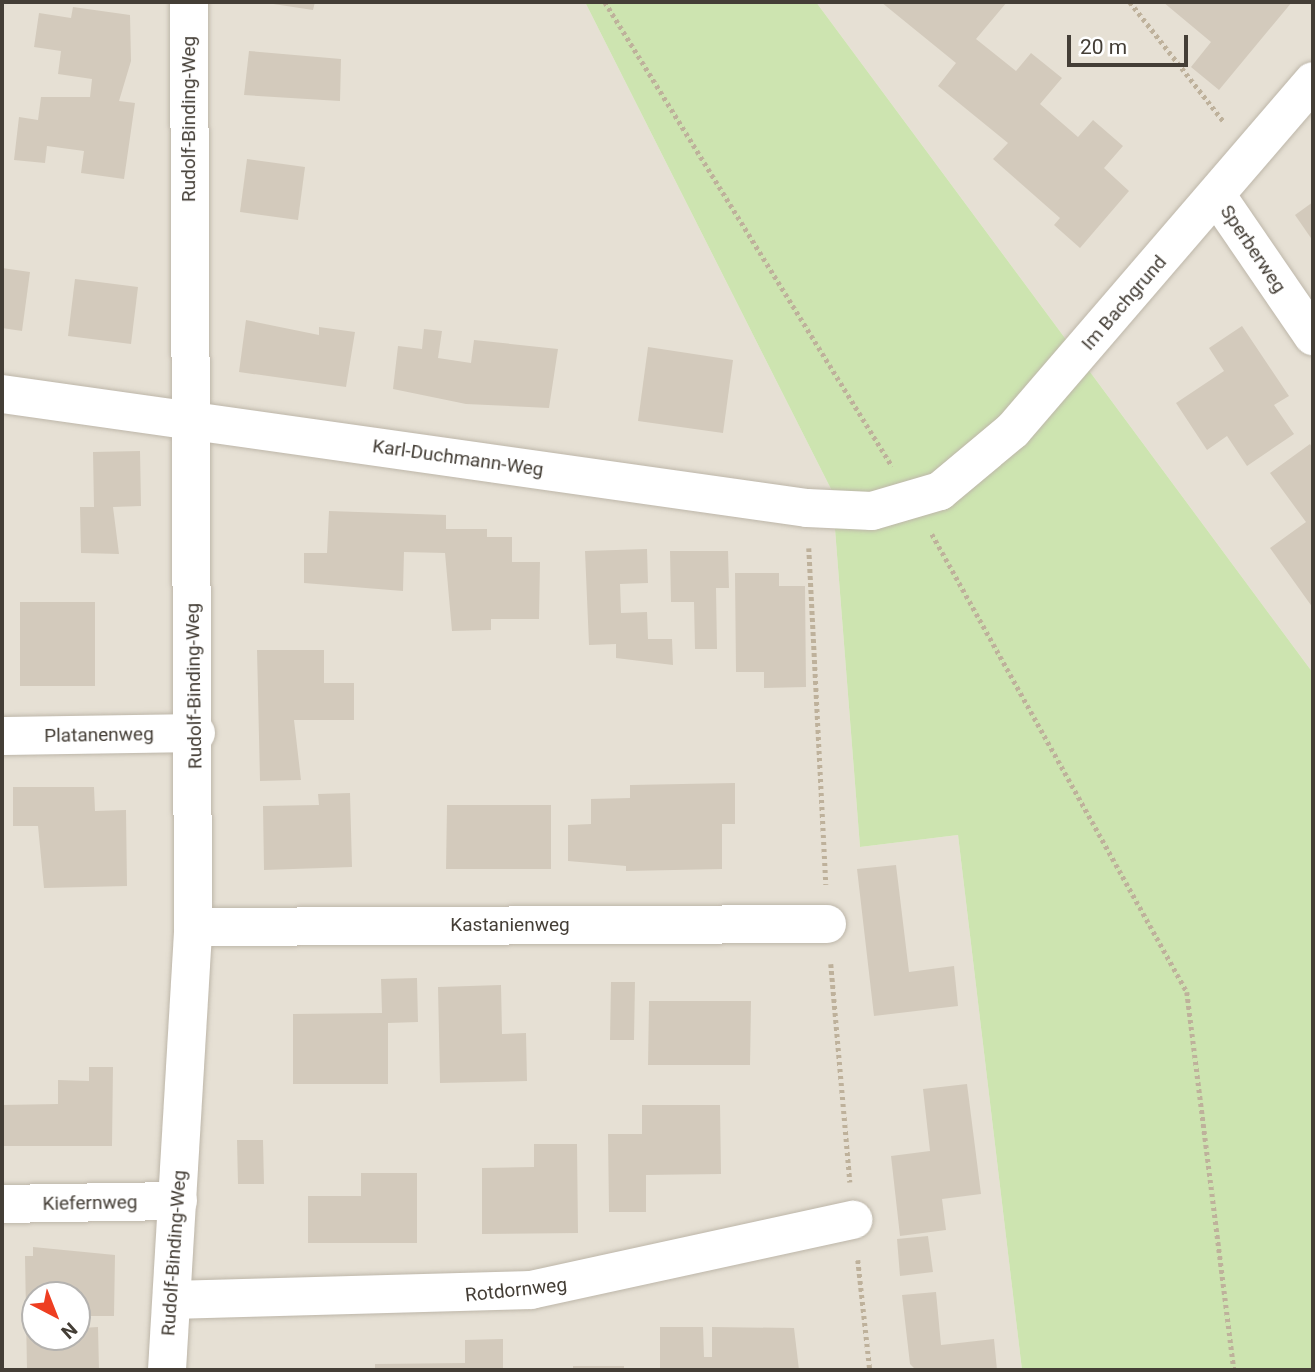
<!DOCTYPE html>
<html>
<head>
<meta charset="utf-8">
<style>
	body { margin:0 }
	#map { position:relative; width:1315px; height:1372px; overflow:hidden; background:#f2eee6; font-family:Roboto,sans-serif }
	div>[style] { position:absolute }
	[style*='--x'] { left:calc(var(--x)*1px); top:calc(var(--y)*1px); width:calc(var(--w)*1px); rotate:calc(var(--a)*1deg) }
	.residential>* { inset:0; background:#e6e0d4 }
	.green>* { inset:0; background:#cde4b0 }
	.building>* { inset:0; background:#d3cabc }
	.path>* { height:4.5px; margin-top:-2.25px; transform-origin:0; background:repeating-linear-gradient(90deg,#beb19b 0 3.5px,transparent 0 7px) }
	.roads { filter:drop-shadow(0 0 2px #bdb6a9) drop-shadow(0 0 2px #bdb6a9) }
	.minor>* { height:38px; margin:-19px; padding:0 19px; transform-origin:19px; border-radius:19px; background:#fff }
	span { translate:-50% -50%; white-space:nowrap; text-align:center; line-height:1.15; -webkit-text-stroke:6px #fff; paint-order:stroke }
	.street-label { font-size:19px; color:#443e36 }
	.frame { position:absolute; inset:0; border:4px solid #443e36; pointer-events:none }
	.north { position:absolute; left:21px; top:1281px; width:70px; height:70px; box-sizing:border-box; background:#fff; border:2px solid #b4b2af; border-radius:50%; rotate:138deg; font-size:19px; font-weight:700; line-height:28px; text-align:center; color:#443e36 }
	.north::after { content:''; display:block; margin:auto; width:24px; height:32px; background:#ee3e21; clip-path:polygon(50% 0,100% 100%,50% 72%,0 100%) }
	.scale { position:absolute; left:1067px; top:35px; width:121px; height:32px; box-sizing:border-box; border:4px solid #443e36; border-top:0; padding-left:9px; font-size:21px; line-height:24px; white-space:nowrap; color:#443e36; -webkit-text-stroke:5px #fff; paint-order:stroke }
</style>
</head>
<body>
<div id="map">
	<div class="residential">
		<i style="clip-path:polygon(evenodd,2px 2px,585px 2px,832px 491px,860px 847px,958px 835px,1022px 1370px,2px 1370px,2px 2px,35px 1295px,77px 1295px,77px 1337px,35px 1337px,35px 1295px)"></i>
		<i style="clip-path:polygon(816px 2px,1313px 2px,1313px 673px)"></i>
	</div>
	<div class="green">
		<i style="clip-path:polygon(585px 2px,816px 2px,1313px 673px,1313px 1370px,1022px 1370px,958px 835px,860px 847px,832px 491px)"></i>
	</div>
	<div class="building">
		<i style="clip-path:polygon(260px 2px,315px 2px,313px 10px)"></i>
		<i style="clip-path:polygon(881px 2px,1007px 2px,976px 39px,1016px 71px,1031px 53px,1062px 78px,1040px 104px,1078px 137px,1093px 120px,1123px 146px,1104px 168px,1129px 191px,1080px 248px,1054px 225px,1060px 218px,993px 159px,1008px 143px,938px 86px,956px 63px)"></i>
		<i style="clip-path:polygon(1163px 2px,1292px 2px,1219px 90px,1191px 67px,1211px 42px)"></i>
		<i style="clip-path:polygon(73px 7px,130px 15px,131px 61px,119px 101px,135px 103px,124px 179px,81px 173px,84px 151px,47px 146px,45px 163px,14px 160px,19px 117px,38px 120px,41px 97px,90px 97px,92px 79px,58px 74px,61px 51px,34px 47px,39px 13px,71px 18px)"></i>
		<i style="clip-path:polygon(249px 51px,341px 59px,340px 101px,244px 95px)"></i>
		<i style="clip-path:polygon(247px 159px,305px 167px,298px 220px,240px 212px)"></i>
		<i style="clip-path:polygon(1313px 202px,1313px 241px,1295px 215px)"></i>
		<i style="clip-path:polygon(2px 268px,30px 272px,22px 331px,2px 328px)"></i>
		<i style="clip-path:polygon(75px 279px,138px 287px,131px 344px,68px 336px)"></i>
		<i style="clip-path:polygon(246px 320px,319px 335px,319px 327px,355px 332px,346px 387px,239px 372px)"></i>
		<i style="clip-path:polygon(1242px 326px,1289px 396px,1274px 405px,1294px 434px,1247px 466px,1227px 436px,1207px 450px,1176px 403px,1224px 371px,1209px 348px)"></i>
		<i style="clip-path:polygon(424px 329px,442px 331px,438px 358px,471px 363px,474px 340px,558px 349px,549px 408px,466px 404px,393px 389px,398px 346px,422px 349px)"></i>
		<i style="clip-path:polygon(648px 347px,733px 360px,723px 433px,638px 421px)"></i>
		<i style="clip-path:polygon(1310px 444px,1313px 449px,1313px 608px,1270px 548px,1306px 522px,1270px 473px)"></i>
		<i style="clip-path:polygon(140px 451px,141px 506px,113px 507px,119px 554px,81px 553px,80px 507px,94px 507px,93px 452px)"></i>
		<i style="clip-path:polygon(329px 511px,446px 515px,446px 529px,487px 529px,487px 537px,512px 537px,512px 562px,540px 562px,539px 619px,491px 619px,491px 630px,452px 631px,445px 553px,404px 552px,403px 591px,304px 583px,304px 553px,327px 553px)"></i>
		<i style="clip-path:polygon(647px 549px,648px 583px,620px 584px,621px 613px,647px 612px,648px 639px,672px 639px,673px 665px,616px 658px,616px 644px,589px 645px,585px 551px)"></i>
		<i style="clip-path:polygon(670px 551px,728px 551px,729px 588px,716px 588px,717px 649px,695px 649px,694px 602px,671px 602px)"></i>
		<i style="clip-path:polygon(735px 573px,779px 573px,779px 586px,805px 586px,806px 687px,764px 688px,764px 672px,736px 672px)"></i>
		<i style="clip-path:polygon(20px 602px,95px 602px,95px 686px,20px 686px)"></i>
		<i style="clip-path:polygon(257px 650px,324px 650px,324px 683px,354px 683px,354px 720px,294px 720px,301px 780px,260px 781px)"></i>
		<i style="clip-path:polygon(735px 783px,735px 824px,722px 824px,722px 869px,626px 871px,626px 866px,568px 861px,568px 825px,591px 824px,591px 799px,630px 798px,630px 785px)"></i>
		<i style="clip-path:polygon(13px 787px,94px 787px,95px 811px,126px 810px,127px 886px,44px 888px,38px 826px,13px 826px)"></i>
		<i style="clip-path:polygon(350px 793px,352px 867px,264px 870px,263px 806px,319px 805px,318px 794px)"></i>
		<i style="clip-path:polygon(447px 805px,551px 805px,551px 869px,446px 869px)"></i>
		<i style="clip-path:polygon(896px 865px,909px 972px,954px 966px,958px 1006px,874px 1016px,857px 869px)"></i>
		<i style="clip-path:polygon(417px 978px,418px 1022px,388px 1023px,388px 1084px,293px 1084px,293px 1014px,382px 1013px,381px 979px)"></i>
		<i style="clip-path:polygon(611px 982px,635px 982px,634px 1040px,610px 1040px)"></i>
		<i style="clip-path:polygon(501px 985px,502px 1034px,526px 1033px,527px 1081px,440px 1083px,438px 987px)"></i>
		<i style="clip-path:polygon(649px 1001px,751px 1001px,750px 1065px,648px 1065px)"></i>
		<i style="clip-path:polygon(89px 1067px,113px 1067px,112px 1146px,2px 1146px,2px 1105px,58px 1104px,58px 1080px,89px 1081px)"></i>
		<i style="clip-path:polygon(967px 1084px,981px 1194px,942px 1199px,946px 1230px,900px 1236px,891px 1156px,930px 1151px,923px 1089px)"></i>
		<i style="clip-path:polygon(642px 1105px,720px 1105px,721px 1174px,646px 1175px,646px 1212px,609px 1212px,608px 1134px,642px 1134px)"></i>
		<i style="clip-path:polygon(237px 1140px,263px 1140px,264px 1184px,238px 1184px)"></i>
		<i style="clip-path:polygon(534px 1144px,577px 1144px,578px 1233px,482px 1234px,482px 1168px,534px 1167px)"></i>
		<i style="clip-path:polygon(361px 1173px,417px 1173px,417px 1243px,308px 1243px,308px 1196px,361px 1196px)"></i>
		<i style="clip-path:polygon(928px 1236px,933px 1272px,900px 1276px,897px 1239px)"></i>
		<i style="clip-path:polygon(evenodd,33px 1247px,115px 1255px,114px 1316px,81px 1316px,82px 1328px,98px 1327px,99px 1370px,27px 1370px,25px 1256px,33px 1256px,33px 1247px,35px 1295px,77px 1295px,77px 1337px,35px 1337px,35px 1295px)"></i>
		<i style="clip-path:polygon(936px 1292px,941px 1345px,994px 1339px,997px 1370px,916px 1370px,910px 1364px,902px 1295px)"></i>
		<i style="clip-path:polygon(660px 1327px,703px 1327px,704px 1357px,712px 1357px,712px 1327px,794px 1328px,799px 1370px,660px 1370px)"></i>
		<i style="clip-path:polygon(503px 1339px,503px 1370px,375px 1370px,375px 1364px,465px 1363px,465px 1340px)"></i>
		<i style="clip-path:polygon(573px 1366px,624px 1366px,624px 1370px,573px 1370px)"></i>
	</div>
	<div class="path">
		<i style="--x:605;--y:2;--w:546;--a:58.26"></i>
		<i style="--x:1130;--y:2;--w:152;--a:51.9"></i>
		<i style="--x:932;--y:534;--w:524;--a:60.89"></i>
		<i style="--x:1187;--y:992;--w:381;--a:82.9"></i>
		<i style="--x:809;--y:548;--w:337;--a:87.1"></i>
		<i style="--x:831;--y:964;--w:219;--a:85"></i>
		<i style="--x:858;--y:1260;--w:111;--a:83.8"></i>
	</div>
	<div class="roads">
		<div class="minor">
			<i style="--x:1217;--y:196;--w:170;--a:55.6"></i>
			<i style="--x:2;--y:394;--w:813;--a:8.06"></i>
			<i style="--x:807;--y:508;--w:65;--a:2.6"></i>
			<i style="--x:872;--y:511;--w:71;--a:-16.4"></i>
			<i style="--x:940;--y:491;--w:95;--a:-39.9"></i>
			<i style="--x:1013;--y:430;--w:460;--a:-49.3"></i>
			<i style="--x:2;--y:736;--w:194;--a:-0.9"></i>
			<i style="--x:193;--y:927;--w:634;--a:-0.27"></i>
			<i style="--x:2;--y:1204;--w:176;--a:-1"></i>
			<i style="--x:172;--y:1300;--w:359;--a:-1.6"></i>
			<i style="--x:531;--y:1290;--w:330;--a:-12.3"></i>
			<i style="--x:167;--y:1370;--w:444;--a:-86.6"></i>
			<i style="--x:193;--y:927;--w:925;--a:-90.25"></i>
		</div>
	</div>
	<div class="street-label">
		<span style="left:189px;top:119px;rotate:-90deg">Rudolf-Binding-Weg</span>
		<span style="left:1253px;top:249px;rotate:56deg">Sperberweg</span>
		<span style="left:1124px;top:303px;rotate:-49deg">Im Bachgrund</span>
		<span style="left:458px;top:458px;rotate:8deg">Karl-Duchmann-Weg</span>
		<span style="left:194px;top:686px;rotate:-91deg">Rudolf-Binding-Weg</span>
		<span style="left:99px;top:735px;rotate:-1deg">Platanenweg</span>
		<span style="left:510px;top:925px">Kastanienweg</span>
		<span style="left:90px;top:1203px;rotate:-1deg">Kiefernweg</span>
		<span style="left:174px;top:1253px;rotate:-86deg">Rudolf-Binding-Weg</span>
		<span style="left:516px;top:1290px;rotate:-6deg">Rotdornweg</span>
	</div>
	<div class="frame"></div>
	<div class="north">N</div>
	<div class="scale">20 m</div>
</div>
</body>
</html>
